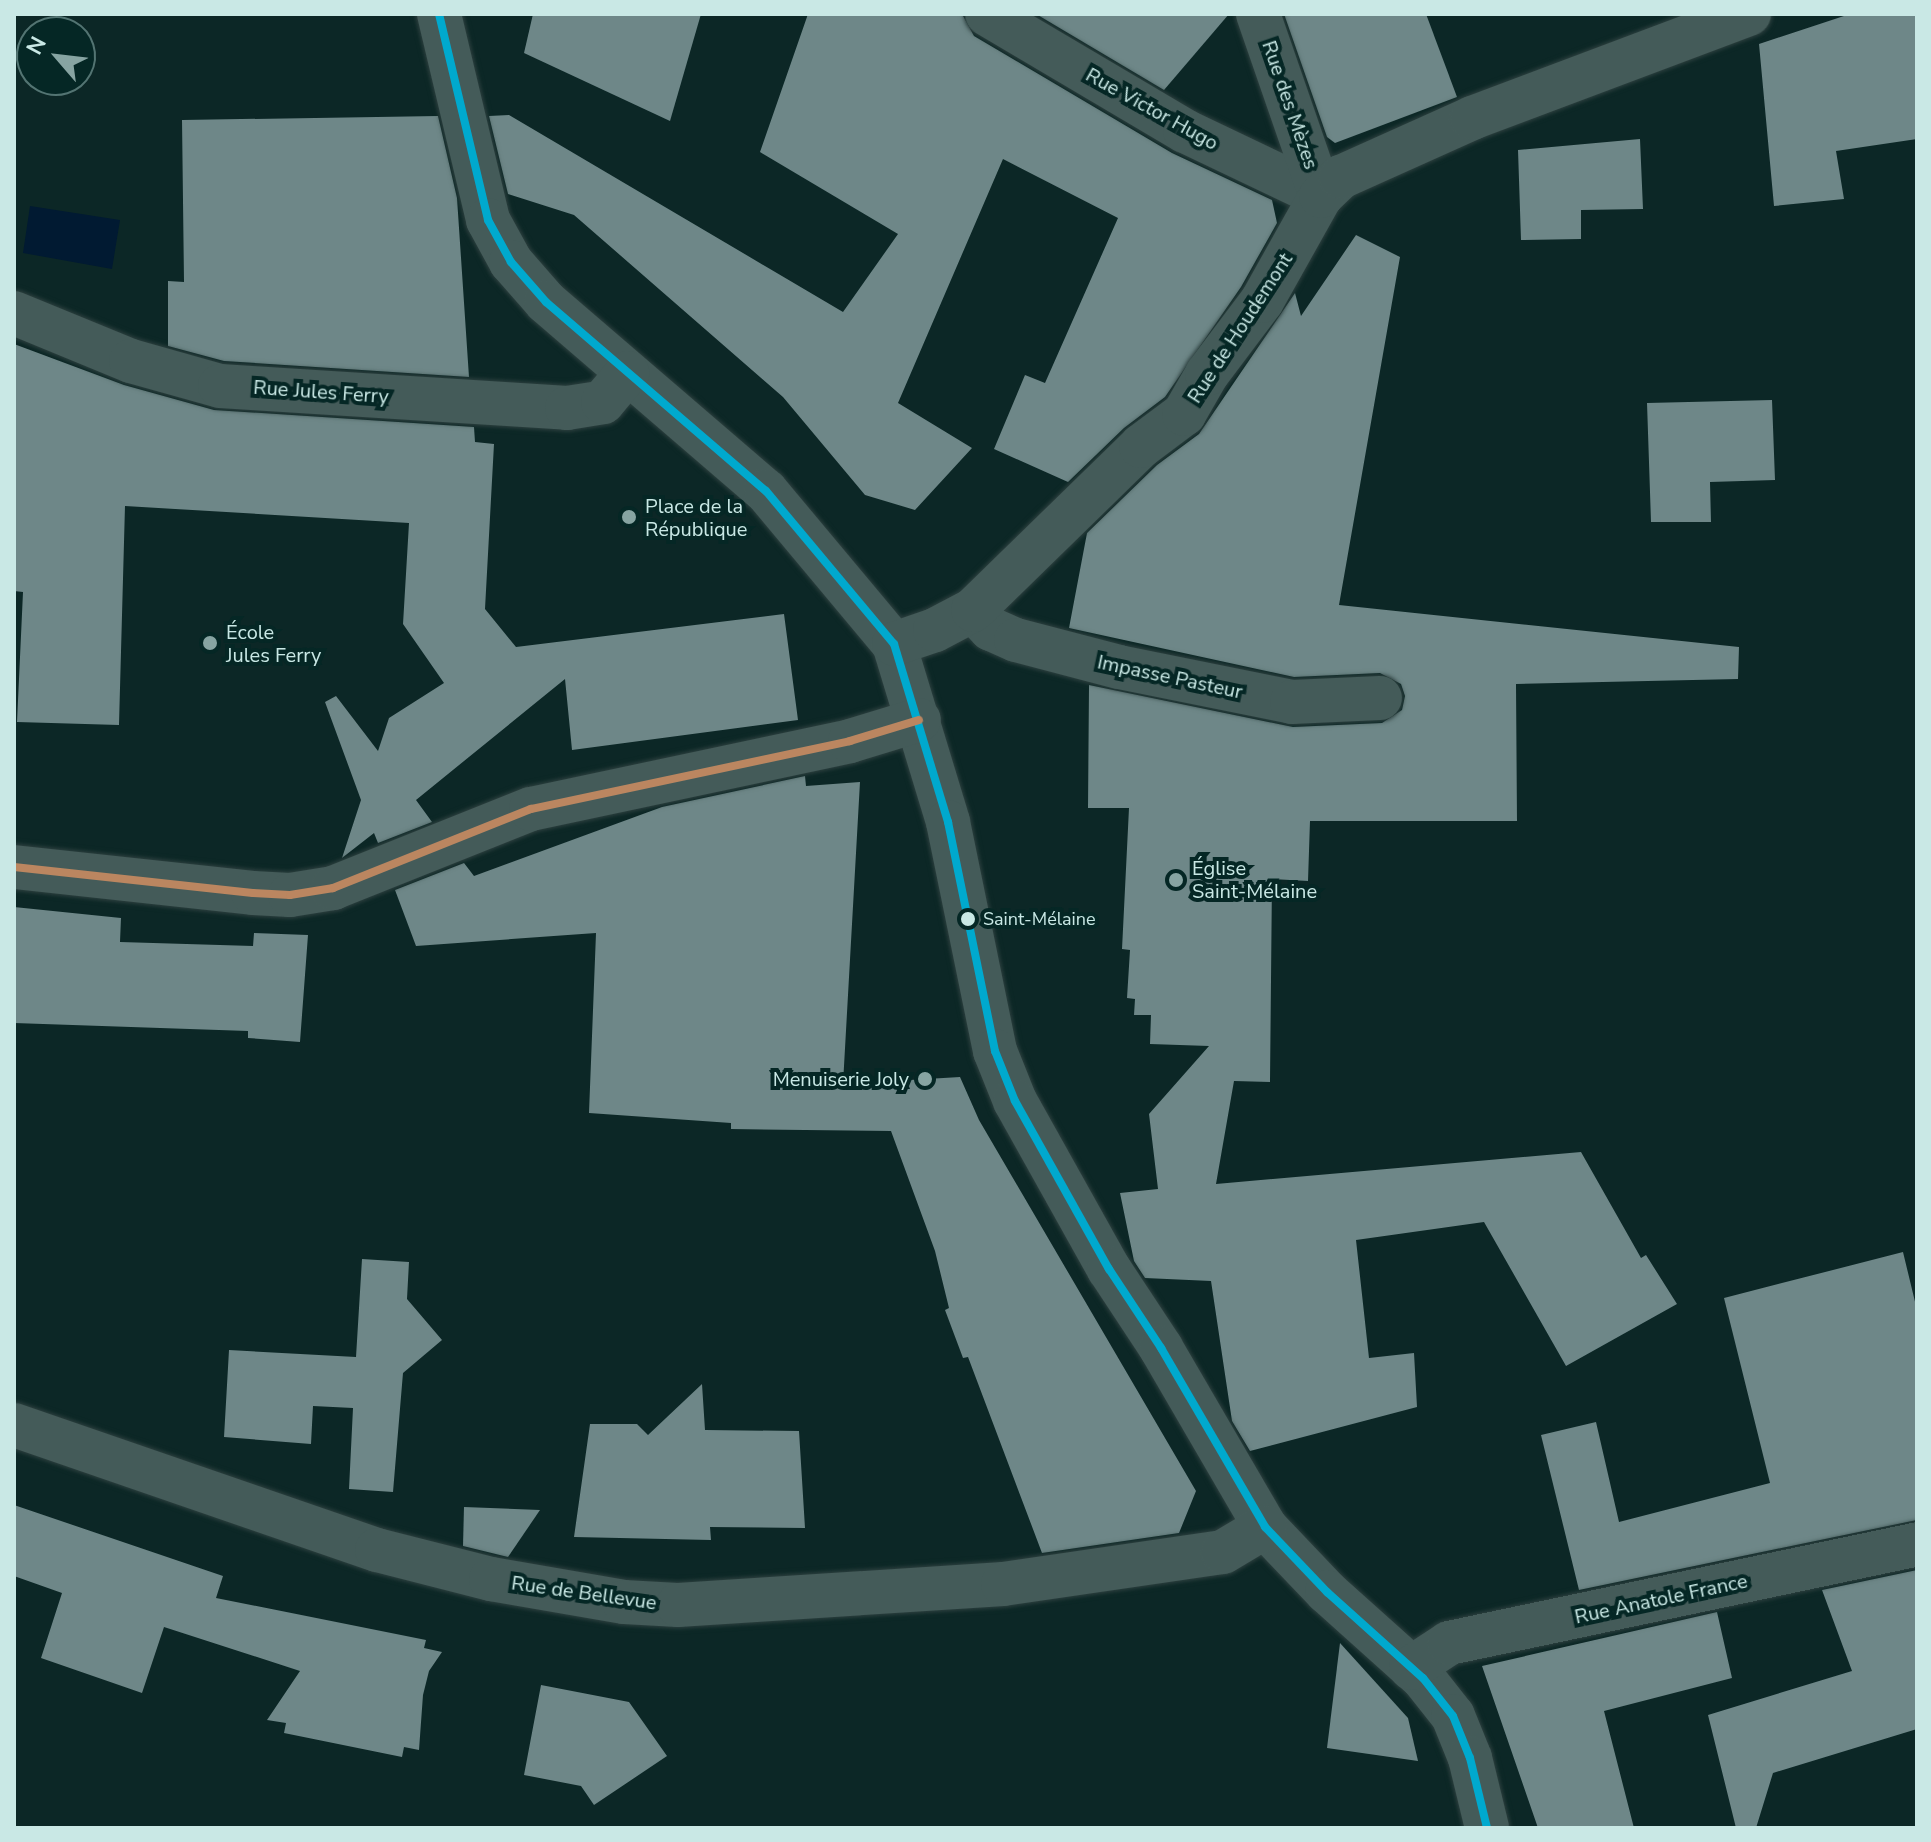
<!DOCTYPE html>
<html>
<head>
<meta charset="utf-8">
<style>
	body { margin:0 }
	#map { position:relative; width:1931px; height:1842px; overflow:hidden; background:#0c2726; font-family:"Nunito Sans",sans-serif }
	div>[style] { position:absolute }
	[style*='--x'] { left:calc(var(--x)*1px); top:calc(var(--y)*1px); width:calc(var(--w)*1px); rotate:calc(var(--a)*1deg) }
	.water>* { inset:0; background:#011a32 }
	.building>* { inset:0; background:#6e8788 }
	.roads { filter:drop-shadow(0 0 2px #2d403f) drop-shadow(0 0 2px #2d403f) }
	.minor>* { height:44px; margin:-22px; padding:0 22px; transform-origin:22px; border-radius:22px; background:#445b59 }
	.bus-1>* { height:8px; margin:-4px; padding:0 4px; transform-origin:4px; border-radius:4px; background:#00a9ce }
	.bus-2>* { height:8px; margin:-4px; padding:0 4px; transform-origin:4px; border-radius:4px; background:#bb8660 }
	.dots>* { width:22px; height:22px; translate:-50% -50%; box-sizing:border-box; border:4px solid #052725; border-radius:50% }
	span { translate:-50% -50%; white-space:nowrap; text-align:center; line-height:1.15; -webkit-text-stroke:8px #052725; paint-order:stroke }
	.bus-label { font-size:18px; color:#c9e8e5 }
	.left { translate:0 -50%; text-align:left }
	.street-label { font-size:20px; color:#c9e8e5 }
	.poi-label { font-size:20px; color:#c9e8e5 }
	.right { translate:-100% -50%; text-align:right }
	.frame { position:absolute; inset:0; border:16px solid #c9e8e5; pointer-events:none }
	.north { position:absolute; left:16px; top:16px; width:80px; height:80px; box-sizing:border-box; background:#052725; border:2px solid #537472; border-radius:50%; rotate:298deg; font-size:22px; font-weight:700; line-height:32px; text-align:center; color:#c9e8e5 }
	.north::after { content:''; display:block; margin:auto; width:28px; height:36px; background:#87a4a2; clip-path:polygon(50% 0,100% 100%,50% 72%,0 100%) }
</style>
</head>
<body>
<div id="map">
	<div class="water">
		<i style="clip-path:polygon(30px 206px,120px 220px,112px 269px,23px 253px)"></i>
	</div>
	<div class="building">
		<i style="clip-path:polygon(533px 14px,701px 14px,670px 121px,524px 53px)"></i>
		<i style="clip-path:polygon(808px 14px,962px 14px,974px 36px,1172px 153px,1272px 200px,1277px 223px,1241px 287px,1165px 397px,1124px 428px,1068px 482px,994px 449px,1025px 375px,1045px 383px,1118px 218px,1003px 159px,898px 403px,972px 448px,915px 510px,865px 495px,783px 397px,574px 215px,508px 194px,489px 116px,509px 115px,843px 312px,898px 234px,760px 152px)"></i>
		<i style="clip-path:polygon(1036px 14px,1229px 14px,1164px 90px)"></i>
		<i style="clip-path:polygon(1284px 14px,1426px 14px,1457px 97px,1335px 143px,1327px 137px)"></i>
		<i style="clip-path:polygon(1850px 14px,1917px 14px,1917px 139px,1836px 151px,1844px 199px,1774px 206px,1759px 44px)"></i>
		<i style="clip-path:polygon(438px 116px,457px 198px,469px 377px,224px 361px,168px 346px,168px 281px,184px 282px,182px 120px)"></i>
		<i style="clip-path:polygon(1640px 139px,1643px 209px,1581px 210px,1581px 239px,1521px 240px,1518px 150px)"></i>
		<i style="clip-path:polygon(1356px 235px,1400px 257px,1339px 605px,1739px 647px,1738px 679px,1516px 684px,1517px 821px,1310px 821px,1308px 881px,1272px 879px,1270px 1082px,1234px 1081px,1216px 1184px,1581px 1152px,1641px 1258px,1646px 1255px,1677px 1304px,1566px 1366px,1484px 1222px,1356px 1240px,1369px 1358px,1414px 1353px,1417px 1407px,1250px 1451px,1232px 1421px,1211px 1281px,1145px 1278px,1134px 1261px,1120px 1193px,1158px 1189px,1149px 1114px,1209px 1046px,1150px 1044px,1151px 1015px,1134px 1015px,1135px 999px,1127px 998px,1130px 950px,1122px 949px,1129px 808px,1088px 808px,1089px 685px,1293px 727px,1382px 723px,1402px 710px,1405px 696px,1401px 684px,1380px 673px,1294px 677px,1069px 628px,1087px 533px,1157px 465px,1199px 434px,1295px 293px,1301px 316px)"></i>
		<i style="clip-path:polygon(14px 344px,124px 385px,214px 410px,474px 427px,475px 442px,494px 444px,485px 609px,516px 647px,784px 614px,798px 720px,572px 750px,565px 679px,416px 800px,432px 822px,378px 843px,374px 833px,342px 858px,361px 800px,325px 702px,336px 696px,378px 751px,389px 718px,444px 683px,403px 624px,409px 523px,125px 506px,119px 725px,17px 722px,23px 592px,14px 591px)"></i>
		<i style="clip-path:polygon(1772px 400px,1775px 480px,1710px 482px,1711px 522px,1651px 522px,1647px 403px)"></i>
		<i style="clip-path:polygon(805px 776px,806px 786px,860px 782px,843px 1084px,960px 1077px,979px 1120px,1196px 1491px,1179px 1533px,1042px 1553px,968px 1357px,963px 1358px,945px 1310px,949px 1308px,935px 1251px,891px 1131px,731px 1129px,731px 1123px,589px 1113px,596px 933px,416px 946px,395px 890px,464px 863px,474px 876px,662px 807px)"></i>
		<i style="clip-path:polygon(14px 907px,121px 918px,120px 942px,253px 946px,254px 933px,308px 935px,300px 1042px,248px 1038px,248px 1031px,14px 1023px)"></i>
		<i style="clip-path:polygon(1903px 1252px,1917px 1310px,1917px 1520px,1579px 1590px,1541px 1435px,1596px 1422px,1619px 1522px,1770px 1483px,1724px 1298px)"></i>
		<i style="clip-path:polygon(362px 1259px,409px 1262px,407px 1299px,442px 1340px,403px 1373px,393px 1492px,349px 1489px,353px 1408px,313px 1406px,311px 1444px,224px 1437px,229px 1350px,356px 1357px)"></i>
		<i style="clip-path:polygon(702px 1384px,705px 1430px,799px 1431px,805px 1528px,710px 1527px,711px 1540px,574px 1537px,590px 1424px,637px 1424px,648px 1435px)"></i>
		<i style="clip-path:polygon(14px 1505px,223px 1576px,216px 1598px,426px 1640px,424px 1648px,442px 1652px,429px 1671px,423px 1695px,419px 1750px,404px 1747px,402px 1757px,284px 1733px,286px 1723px,267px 1720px,300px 1671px,164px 1627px,142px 1693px,41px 1658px,62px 1593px,14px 1576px)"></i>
		<i style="clip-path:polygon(464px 1507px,540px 1510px,508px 1557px,463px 1546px)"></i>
		<i style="clip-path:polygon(1917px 1570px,1917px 1729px,1773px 1773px,1756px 1828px,1736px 1828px,1708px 1715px,1852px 1671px,1822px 1590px)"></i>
		<i style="clip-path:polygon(1717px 1612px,1732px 1678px,1604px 1711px,1634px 1828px,1538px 1828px,1482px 1666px)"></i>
		<i style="clip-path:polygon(1340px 1643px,1408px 1718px,1418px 1761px,1327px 1748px)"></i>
		<i style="clip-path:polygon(541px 1685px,629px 1702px,667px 1756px,594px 1805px,581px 1786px,524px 1775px)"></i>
	</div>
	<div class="roads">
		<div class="minor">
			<i style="--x:439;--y:14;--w:212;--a:76.6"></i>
			<i style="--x:488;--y:220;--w:48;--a:61.3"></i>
			<i style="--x:511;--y:262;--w:53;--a:48.8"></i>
			<i style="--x:546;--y:302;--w:290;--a:40.7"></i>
			<i style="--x:766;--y:491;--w:199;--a:50.1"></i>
			<i style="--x:894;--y:644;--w:186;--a:73.1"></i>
			<i style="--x:948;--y:822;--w:234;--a:78.4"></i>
			<i style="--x:995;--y:1051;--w:54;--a:68.2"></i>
			<i style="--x:1015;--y:1101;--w:193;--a:60.8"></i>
			<i style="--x:1109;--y:1269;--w:95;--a:56.6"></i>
			<i style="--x:1161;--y:1348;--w:207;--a:59.8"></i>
			<i style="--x:1265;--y:1527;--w:90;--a:46.4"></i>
			<i style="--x:1327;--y:1592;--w:129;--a:41.9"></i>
			<i style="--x:1423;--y:1678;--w:48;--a:51.7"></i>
			<i style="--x:1453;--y:1716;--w:45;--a:68"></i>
			<i style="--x:1470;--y:1758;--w:72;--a:76.3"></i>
			<i style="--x:987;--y:14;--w:230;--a:30.6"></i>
			<i style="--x:1185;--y:131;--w:151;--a:25.5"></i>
			<i style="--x:1258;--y:14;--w:193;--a:70.9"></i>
			<i style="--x:14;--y:313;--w:126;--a:22.3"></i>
			<i style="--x:131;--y:361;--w:92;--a:15.7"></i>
			<i style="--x:220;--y:386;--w:348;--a:3.6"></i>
			<i style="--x:567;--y:408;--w:36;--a:-9"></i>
			<i style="--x:603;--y:402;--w:38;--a:-50"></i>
			<i style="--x:973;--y:610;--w:26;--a:47"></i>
			<i style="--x:991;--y:629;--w:27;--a:24"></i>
			<i style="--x:1016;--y:640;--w:106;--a:14.7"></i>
			<i style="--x:1119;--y:667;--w:177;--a:11.4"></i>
			<i style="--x:1292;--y:702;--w:88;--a:-2.6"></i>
			<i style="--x:894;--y:644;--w:43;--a:-18.9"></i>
			<i style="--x:935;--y:630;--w:43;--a:-27.8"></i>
			<i style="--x:973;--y:610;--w:235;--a:-44.3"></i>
			<i style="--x:1141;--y:446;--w:54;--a:-36.7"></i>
			<i style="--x:1184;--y:414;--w:46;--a:-60.1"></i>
			<i style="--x:1207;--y:374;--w:91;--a:-53"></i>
			<i style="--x:1262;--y:301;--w:120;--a:-60.7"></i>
			<i style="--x:1321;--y:196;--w:28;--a:-44"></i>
			<i style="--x:1341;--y:177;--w:144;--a:-24.2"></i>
			<i style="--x:1472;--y:118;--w:296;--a:-20.6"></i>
			<i style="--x:14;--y:867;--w:240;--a:6.2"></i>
			<i style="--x:253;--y:893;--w:37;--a:3"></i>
			<i style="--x:290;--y:895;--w:44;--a:-9.2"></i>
			<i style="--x:333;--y:888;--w:213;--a:-21.8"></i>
			<i style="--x:531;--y:809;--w:326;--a:-12"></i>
			<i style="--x:850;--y:741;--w:72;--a:-16.9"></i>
			<i style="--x:14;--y:1425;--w:384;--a:19"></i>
			<i style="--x:377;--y:1550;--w:118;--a:14.3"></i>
			<i style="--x:491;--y:1579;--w:135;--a:9.8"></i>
			<i style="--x:624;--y:1602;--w:54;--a:3.2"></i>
			<i style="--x:678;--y:1605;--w:326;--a:-3.7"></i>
			<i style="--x:1003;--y:1584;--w:222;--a:-8.3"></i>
			<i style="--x:1223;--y:1552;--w:49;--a:-30.8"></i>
			<i style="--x:1411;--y:1668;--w:45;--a:-33.3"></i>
			<i style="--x:1449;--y:1643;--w:478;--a:-11.9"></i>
		</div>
	</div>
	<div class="bus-1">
		<i style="--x:439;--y:14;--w:212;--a:76.6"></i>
		<i style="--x:488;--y:220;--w:48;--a:61.3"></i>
		<i style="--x:511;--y:262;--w:53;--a:48.8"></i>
		<i style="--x:546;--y:302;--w:290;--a:40.7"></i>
		<i style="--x:766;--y:491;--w:199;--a:50.1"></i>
		<i style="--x:894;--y:644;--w:186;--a:73.1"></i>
		<i style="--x:948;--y:822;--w:234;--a:78.4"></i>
		<i style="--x:995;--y:1051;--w:54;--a:68.2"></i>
		<i style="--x:1015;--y:1101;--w:193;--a:60.8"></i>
		<i style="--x:1109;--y:1269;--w:95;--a:56.6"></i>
		<i style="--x:1161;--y:1348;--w:207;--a:59.8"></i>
		<i style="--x:1265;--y:1527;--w:90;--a:46.4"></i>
		<i style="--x:1327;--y:1592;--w:129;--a:41.9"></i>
		<i style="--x:1423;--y:1678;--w:48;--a:51.7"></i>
		<i style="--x:1453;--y:1716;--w:45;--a:68"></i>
		<i style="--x:1470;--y:1758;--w:72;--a:76.3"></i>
	</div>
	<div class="bus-2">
		<i style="--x:14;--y:867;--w:240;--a:6.2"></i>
		<i style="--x:253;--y:893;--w:37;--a:3"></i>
		<i style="--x:290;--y:895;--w:44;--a:-9.2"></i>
		<i style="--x:333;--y:888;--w:213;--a:-21.8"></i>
		<i style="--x:531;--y:809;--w:326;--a:-12"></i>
		<i style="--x:850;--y:741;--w:72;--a:-16.9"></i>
	</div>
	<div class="dots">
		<i style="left:629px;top:517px;background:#87a4a2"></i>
		<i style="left:210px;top:643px;background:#87a4a2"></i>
		<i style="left:1176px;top:880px;background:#87a4a2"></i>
		<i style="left:968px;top:919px;background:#c9e8e5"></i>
		<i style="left:925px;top:1079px;background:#87a4a2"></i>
	</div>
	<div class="bus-label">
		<span class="left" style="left:983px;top:919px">Saint-Mélaine</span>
	</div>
	<div class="street-label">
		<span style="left:1290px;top:105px;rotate:71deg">Rue des Mèzes</span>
		<span style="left:1152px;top:109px;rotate:29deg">Rue Victor Hugo</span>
		<span style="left:1240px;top:328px;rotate:-57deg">Rue de Houdemont</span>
		<span style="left:321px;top:392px;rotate:4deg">Rue Jules Ferry</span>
		<span style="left:1170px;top:677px;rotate:12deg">Impasse Pasteur</span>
		<span style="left:584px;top:1593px;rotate:8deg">Rue de Bellevue</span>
		<span style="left:1661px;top:1599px;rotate:-12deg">Rue Anatole France</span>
	</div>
	<div class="poi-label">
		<span class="left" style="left:645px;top:518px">Place de la<br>République</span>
		<span class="left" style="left:226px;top:644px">École<br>Jules Ferry</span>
		<span class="left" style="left:1192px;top:880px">Église<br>Saint-Mélaine</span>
		<span class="right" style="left:909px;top:1079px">Menuiserie Joly</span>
	</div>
	<div class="frame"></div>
	<div class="north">N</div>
</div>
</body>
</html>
